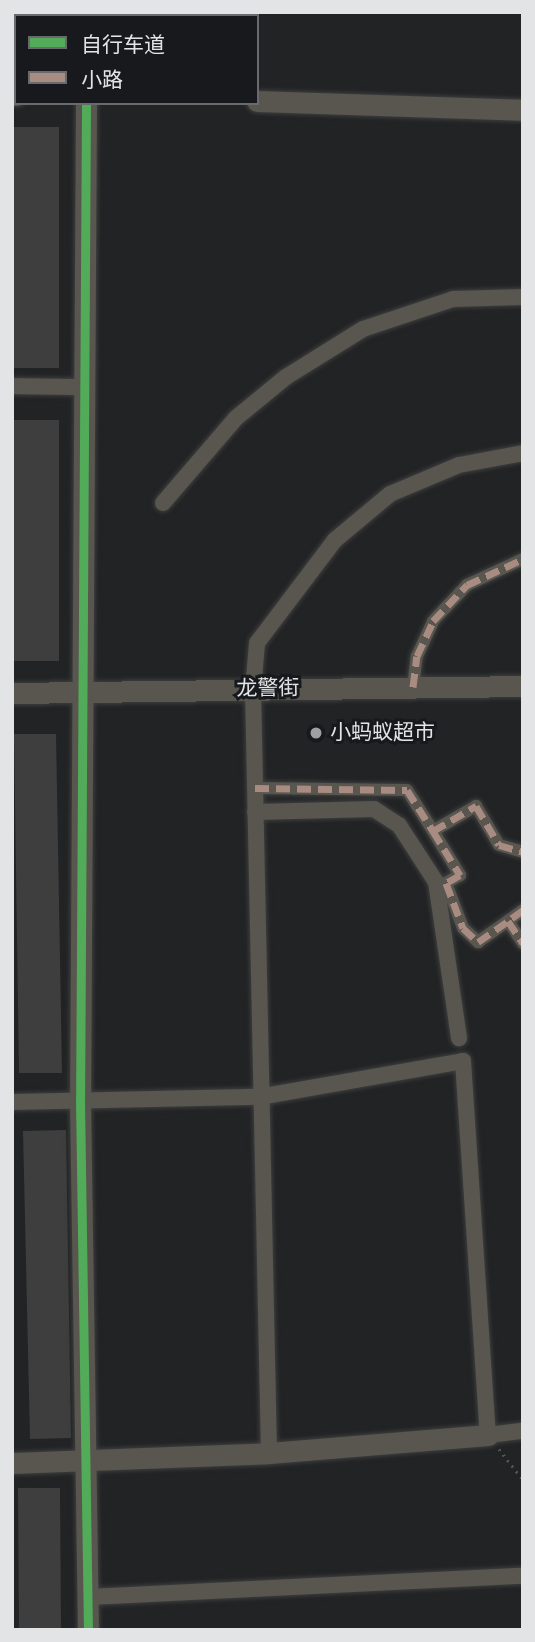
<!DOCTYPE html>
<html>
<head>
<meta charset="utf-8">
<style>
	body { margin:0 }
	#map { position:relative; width:535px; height:1642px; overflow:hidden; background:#222324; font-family:"Sofia Sans Condensed","Noto Sans SC",sans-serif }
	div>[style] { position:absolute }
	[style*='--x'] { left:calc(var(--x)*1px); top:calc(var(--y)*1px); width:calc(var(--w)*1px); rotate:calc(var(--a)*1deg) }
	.commercial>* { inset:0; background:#2f2531 }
	.building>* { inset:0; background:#3e3e3f }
	.path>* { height:2.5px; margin-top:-1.25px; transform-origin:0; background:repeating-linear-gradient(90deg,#56544f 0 2px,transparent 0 7px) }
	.roads { filter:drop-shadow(0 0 2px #3d3e3f) drop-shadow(0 0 2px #3d3e3f) }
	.pedestrian>* { height:12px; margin:-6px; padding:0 6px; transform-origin:6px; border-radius:6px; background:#58564e }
	.minor>* { height:16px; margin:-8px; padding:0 8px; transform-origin:8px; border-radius:8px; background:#58564e }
	.tertiary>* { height:21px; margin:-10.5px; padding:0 10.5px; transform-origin:10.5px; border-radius:10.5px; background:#58564e }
	.quiet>* { height:7px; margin-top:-3.5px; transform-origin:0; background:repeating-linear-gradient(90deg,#a88b81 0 14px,transparent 0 21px) }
	.cycleway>* { height:9px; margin:-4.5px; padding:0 4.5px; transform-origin:4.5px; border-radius:4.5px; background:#51ab58 }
	.dots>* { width:19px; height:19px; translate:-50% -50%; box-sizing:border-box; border:4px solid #17191c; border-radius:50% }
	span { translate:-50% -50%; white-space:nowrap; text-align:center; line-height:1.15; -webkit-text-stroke:6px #17191c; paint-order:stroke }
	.street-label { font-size:21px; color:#e3e4e6 }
	.poi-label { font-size:21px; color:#e3e4e6 }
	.left { translate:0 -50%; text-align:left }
	.frame { position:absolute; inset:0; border:14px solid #e3e4e6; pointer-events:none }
	.legend { position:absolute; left:14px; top:14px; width:245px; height:91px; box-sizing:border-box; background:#17191c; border:2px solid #696a6d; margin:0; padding:9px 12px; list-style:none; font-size:21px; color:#e3e4e6 }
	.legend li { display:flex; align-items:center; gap:14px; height:35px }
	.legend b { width:35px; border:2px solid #696a6d }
</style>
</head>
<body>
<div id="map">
	<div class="commercial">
		<i style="clip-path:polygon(12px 12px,106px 12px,106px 16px,16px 16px,12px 83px)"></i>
	</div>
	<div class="building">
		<i style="clip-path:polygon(12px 127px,59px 127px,59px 368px,12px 368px)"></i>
		<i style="clip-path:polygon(12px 420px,59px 420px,59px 661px,12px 661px)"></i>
		<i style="clip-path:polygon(14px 734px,56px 734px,62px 1073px,19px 1073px)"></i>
		<i style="clip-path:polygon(66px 1130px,71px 1438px,30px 1439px,23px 1131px)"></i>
		<i style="clip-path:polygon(18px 1488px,60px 1488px,61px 1630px,19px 1630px)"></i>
	</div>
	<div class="path">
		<i style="--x:499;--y:1449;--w:39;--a:52"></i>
	</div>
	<div class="roads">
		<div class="pedestrian">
			<i style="--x:413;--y:687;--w:31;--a:-83"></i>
			<i style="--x:417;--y:656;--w:38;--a:-65"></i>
			<i style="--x:433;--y:621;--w:50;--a:-46.6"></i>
			<i style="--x:467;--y:585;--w:62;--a:-24.9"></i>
			<i style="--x:255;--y:788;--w:152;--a:0.8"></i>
			<i style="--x:407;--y:790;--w:49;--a:57.6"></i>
			<i style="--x:433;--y:831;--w:50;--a:-30.2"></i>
			<i style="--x:476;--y:806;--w:45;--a:59.5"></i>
			<i style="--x:499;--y:845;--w:25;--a:16"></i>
			<i style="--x:433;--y:831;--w:52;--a:58.5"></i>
			<i style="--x:460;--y:875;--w:16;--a:150"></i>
			<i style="--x:446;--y:883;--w:48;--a:69.3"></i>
			<i style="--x:463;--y:928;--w:21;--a:43"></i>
			<i style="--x:478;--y:942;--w:37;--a:-35"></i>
			<i style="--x:523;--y:910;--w:19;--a:144"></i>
			<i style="--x:508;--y:921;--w:27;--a:56"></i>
		</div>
		<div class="minor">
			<i style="--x:12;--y:386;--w:73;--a:0.8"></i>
			<i style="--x:163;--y:503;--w:112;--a:-49.3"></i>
			<i style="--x:236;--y:418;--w:65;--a:-39.4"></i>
			<i style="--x:286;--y:377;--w:91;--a:-31.9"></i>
			<i style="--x:363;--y:329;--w:95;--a:-18.4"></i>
			<i style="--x:453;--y:299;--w:70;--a:-1.6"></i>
			<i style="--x:255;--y:812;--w:119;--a:-1.4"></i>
			<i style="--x:374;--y:809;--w:30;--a:33"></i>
			<i style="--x:399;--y:825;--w:68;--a:57"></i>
			<i style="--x:436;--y:882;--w:158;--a:81.6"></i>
			<i style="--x:12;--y:1102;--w:247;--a:-1.2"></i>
			<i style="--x:259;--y:1097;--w:207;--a:-10"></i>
			<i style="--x:463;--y:1061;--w:375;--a:86.2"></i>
			<i style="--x:488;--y:1435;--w:35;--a:-7"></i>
			<i style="--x:269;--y:1453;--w:763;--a:-91.2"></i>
			<i style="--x:253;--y:690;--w:47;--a:-85.1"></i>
			<i style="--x:257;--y:643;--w:129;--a:-52.9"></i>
			<i style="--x:335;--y:540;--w:72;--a:-39.9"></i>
			<i style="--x:390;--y:494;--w:75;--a:-22.8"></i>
			<i style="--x:459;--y:465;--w:65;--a:-10.6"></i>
			<i style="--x:87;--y:1597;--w:437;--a:-2.8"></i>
		</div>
		<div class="tertiary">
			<i style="--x:12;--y:95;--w:4;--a:0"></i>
			<i style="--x:257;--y:101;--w:266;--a:1.9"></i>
			<i style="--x:86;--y:103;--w:997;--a:90.34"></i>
			<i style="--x:80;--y:1100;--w:530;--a:89.14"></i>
			<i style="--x:12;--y:693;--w:511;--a:-0.78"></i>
			<i style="--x:12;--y:1463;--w:257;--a:-2.2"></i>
			<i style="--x:269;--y:1453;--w:220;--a:-4.7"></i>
		</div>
	</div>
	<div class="quiet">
		<i style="--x:413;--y:687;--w:31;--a:-83"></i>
		<i style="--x:417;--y:656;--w:38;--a:-65"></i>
		<i style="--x:433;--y:621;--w:50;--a:-46.6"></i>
		<i style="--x:467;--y:585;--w:62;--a:-24.9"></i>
		<i style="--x:255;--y:788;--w:152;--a:0.8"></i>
		<i style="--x:407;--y:790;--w:49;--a:57.6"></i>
		<i style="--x:433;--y:831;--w:50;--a:-30.2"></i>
		<i style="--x:476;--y:806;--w:45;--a:59.5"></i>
		<i style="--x:499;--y:845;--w:25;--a:16"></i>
		<i style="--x:433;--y:831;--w:52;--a:58.5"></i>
		<i style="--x:460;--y:875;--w:16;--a:150"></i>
		<i style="--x:446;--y:883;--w:48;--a:69.3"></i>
		<i style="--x:463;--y:928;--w:21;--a:43"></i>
		<i style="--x:478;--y:942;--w:37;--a:-35"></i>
		<i style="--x:523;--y:910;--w:19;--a:144"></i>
		<i style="--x:508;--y:921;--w:27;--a:56"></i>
	</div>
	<div class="cycleway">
		<i style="--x:86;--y:103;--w:997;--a:90.34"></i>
		<i style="--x:80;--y:1100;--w:530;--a:89.14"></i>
	</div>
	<div class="dots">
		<i style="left:316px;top:733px;background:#9fa0a2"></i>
	</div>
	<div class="street-label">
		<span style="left:268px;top:689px;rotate:-1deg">龙警街</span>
	</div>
	<div class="poi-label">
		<span class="left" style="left:330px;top:733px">小蚂蚁超市</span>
	</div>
	<div class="frame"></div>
	<ul class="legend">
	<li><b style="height:9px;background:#51ab58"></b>自行车道</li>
	<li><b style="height:9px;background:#a88b81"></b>小路</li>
	</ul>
</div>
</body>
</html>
